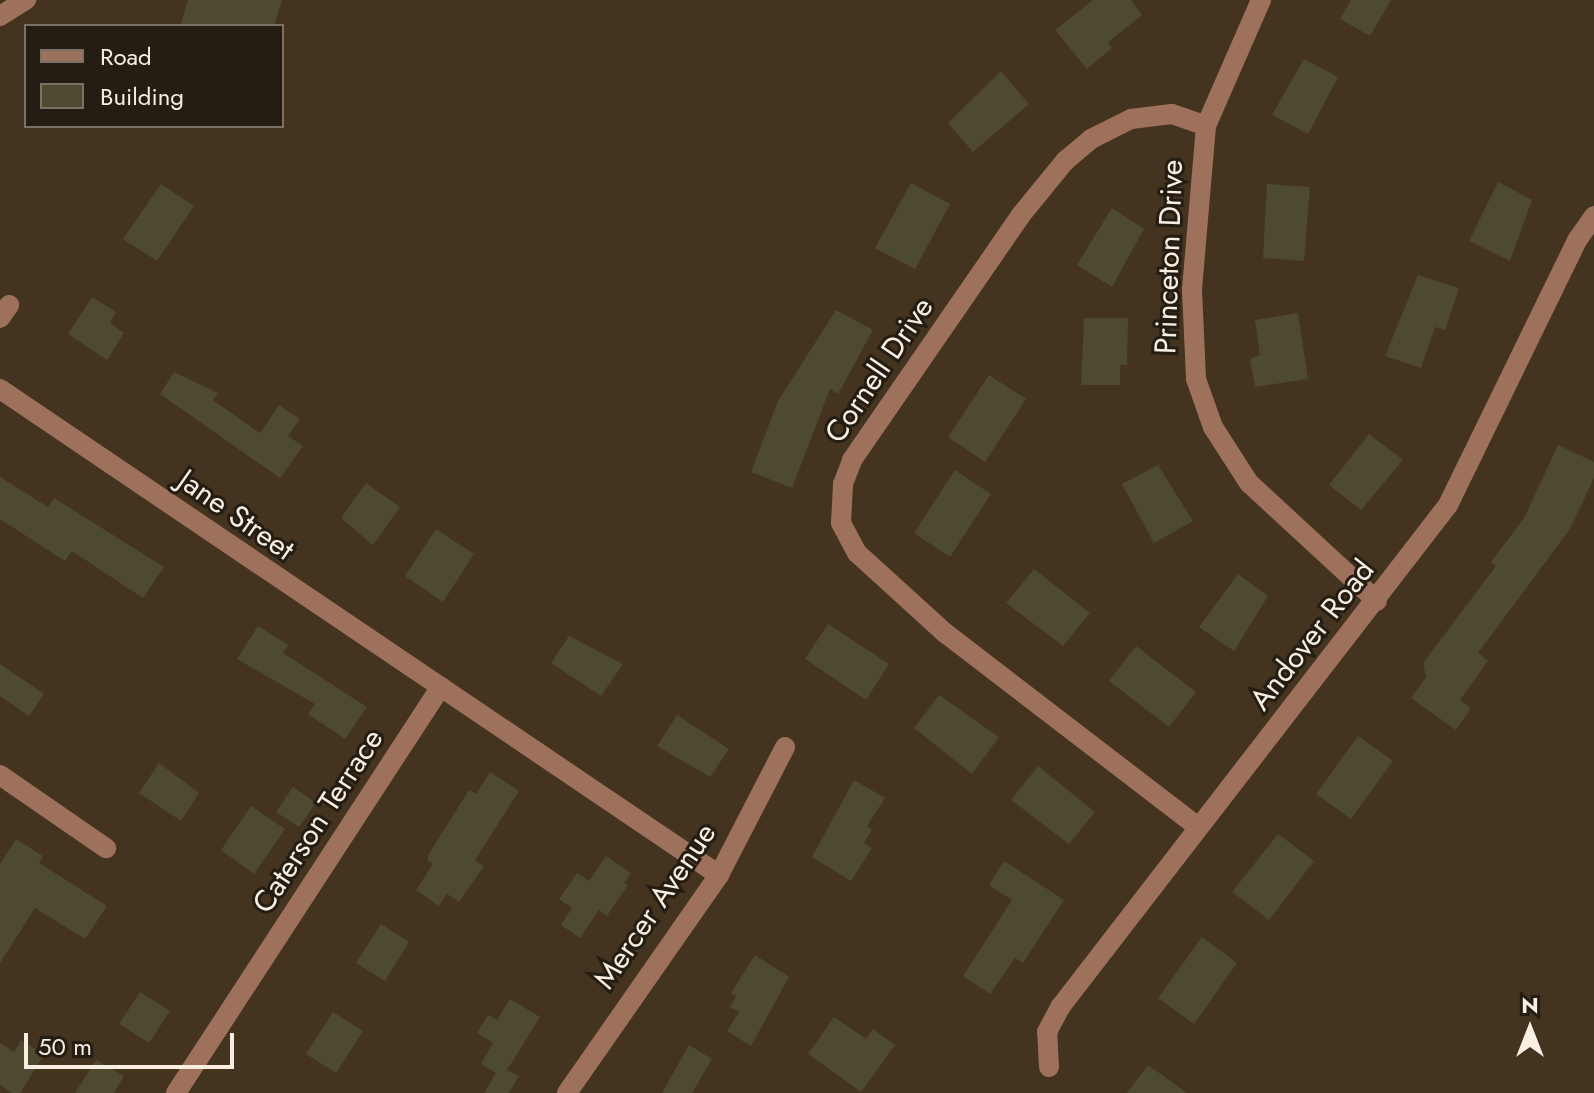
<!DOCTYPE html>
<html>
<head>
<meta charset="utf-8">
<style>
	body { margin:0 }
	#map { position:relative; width:1594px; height:1093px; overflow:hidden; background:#44331e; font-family:Jost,sans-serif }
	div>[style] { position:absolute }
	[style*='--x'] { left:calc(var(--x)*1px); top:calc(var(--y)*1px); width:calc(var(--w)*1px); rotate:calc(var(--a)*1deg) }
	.building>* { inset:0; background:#4e4a30 }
	.minor>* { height:20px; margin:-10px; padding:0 10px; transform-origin:10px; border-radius:10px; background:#9e715c }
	span { translate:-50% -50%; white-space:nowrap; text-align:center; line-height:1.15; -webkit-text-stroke:6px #241d13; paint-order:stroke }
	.street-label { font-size:30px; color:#f8eee1 }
	.legend { position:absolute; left:24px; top:24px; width:260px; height:104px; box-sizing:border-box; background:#241d13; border:2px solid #797165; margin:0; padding:10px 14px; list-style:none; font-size:24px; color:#f8eee1 }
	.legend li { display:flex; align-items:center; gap:16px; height:40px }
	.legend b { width:40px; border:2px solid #797165 }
	.north { position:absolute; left:1490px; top:989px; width:80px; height:80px; -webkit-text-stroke:6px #241d13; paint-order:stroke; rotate:0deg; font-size:22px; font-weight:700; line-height:32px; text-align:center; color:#f8eee1 }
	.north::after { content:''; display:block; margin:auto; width:28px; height:36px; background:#f8eee1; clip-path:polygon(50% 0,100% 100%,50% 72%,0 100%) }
	.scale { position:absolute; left:24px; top:1033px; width:210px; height:36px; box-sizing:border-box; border:4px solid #f8eee1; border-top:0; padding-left:10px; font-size:24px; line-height:28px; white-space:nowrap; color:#f8eee1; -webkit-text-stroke:6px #241d13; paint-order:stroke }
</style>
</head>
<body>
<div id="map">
	<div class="building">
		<i style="clip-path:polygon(188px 0,282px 0,274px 26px,180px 26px)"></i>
		<i style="clip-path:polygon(1093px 0,1131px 0,1142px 15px,1108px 42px,1112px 48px,1087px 69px,1055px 30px)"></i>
		<i style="clip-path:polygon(1351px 0,1391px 0,1370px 36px,1340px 19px)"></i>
		<i style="clip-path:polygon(1304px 59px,1338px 77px,1308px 134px,1272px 115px)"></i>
		<i style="clip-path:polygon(1001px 71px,1029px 104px,973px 152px,948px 123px)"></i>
		<i style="clip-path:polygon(1498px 182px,1532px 200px,1510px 261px,1469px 241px)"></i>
		<i style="clip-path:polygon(911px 183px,950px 204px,915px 269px,875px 248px)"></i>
		<i style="clip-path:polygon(161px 184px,194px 206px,157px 261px,123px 239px)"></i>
		<i style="clip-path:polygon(1267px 184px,1310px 187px,1304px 261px,1263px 258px)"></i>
		<i style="clip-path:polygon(1112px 208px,1144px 229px,1112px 287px,1077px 265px)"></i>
		<i style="clip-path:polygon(1418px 275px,1459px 288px,1445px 330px,1435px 327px,1421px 368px,1385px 356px)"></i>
		<i style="clip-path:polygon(92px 297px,116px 312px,110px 323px,124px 333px,107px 360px,68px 334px)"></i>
		<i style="clip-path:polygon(836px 310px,873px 330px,838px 394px,830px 389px,792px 488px,751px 472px,778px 401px)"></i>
		<i style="clip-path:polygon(1298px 313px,1308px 379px,1255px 387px,1250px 359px,1260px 355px,1255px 320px)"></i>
		<i style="clip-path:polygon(1084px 318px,1128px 318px,1127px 365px,1120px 365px,1120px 385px,1081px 385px)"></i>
		<i style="clip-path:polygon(174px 372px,218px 393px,213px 400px,260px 433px,279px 405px,300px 419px,288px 436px,303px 446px,280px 478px,160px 394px)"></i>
		<i style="clip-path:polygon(989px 375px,1026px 399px,985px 462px,948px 437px)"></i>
		<i style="clip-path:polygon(1369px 434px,1403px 460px,1361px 510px,1329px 485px)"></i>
		<i style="clip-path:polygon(1558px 445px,1594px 462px,1594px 478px,1570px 529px,1478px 653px,1488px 661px,1460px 700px,1471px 708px,1456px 730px,1411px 698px,1426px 677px,1423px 663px,1496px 566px,1491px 562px,1524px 518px)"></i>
		<i style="clip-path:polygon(1158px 465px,1193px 521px,1154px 543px,1122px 484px)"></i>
		<i style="clip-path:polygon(955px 470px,991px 494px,950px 557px,914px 533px)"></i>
		<i style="clip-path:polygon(0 477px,48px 507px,54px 498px,164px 567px,143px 598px,72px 551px,65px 561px,0 519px)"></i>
		<i style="clip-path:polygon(366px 483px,400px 507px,373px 545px,341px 518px)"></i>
		<i style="clip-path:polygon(436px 529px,474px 554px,443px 602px,405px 576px)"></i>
		<i style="clip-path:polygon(1034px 569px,1090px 613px,1063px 646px,1006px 603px)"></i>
		<i style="clip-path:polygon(1238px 574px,1268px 596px,1234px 651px,1199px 627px)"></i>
		<i style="clip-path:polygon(828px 624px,889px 664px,866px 700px,805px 659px)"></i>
		<i style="clip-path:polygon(258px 626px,288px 645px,283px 653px,367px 707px,345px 739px,308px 714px,315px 704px,237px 659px)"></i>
		<i style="clip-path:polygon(569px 636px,623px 664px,601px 696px,551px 663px)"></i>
		<i style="clip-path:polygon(1136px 646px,1196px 692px,1169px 727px,1109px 681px)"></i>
		<i style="clip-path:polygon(0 664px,44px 694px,29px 716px,0 696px)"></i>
		<i style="clip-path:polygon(939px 695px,999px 737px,972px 774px,914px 728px)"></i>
		<i style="clip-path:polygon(677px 715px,729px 749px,710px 777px,657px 746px)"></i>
		<i style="clip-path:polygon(1358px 736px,1393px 761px,1351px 819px,1316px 794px)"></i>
		<i style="clip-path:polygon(159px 763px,199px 793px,181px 821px,139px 793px)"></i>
		<i style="clip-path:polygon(1038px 766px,1095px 812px,1069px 844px,1011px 800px)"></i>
		<i style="clip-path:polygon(490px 772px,519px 791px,475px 860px,484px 866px,459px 902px,447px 894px,439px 906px,416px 890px,433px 864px,427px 860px,430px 852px,469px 790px,476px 794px)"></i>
		<i style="clip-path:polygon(854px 780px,885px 798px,867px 826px,872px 830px,864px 843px,872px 848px,851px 881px,812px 857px)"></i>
		<i style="clip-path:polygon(293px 787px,316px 803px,299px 827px,276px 812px)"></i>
		<i style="clip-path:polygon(251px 806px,285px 829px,254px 874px,221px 850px)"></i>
		<i style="clip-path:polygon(1278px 834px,1314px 861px,1269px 920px,1232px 892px)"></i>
		<i style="clip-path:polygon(16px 839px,43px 856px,39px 863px,107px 906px,85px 939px,35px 908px,0 963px,0 864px)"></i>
		<i style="clip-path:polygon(606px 856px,631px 873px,624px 883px,628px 885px,607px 916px,599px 910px,580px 938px,561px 925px,572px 908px,559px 899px,577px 873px,589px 881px)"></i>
		<i style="clip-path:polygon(1004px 861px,1064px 900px,1023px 963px,1015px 958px,990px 994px,963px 976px,1012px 900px,989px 885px)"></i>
		<i style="clip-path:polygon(381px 924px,409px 942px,385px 981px,356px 963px)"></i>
		<i style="clip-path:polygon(1202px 937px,1237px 963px,1194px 1024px,1158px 998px)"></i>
		<i style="clip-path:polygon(755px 955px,789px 977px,751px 1046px,727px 1031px,739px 1012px,730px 1007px,736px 996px,731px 993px)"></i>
		<i style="clip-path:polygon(140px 992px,170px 1011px,149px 1043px,119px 1024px)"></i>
		<i style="clip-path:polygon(510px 999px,540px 1017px,507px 1070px,519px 1076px,509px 1093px,484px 1093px,496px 1073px,481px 1064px,493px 1043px,477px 1033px,488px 1015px,497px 1020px)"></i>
		<i style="clip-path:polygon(333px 1012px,363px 1031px,336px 1073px,306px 1054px)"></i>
		<i style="clip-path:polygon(834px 1017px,866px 1039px,873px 1029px,895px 1045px,861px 1092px,808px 1054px)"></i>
		<i style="clip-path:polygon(21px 1040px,44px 1055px,20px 1093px,12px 1093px,0 1085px,0 1043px,14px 1052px)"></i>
		<i style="clip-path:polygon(689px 1045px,712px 1059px,692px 1093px,662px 1093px)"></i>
		<i style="clip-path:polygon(96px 1060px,124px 1076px,114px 1093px,75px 1093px)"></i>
		<i style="clip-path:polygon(1148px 1065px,1187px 1093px,1127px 1093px)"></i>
	</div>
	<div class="minor">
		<i style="--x:1261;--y:0;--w:137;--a:113.6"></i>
		<i style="--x:1206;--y:126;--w:165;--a:94.9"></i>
		<i style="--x:1192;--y:290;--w:89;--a:87.4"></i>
		<i style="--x:1196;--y:379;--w:51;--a:70.5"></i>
		<i style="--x:1213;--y:427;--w:67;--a:57.3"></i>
		<i style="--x:1249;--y:483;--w:174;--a:42.7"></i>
		<i style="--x:0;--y:16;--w:31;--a:-32"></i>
		<i style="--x:0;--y:318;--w:16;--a:-55"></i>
		<i style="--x:0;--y:389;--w:868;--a:34.06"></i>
		<i style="--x:0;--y:775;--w:129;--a:34.6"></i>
		<i style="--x:1198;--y:827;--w:319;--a:-142.5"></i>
		<i style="--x:945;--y:633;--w:119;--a:-137.7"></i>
		<i style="--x:857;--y:553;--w:34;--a:-118"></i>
		<i style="--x:841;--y:523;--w:39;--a:-87"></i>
		<i style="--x:843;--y:484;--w:26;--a:-69"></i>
		<i style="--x:852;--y:460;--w:298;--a:-55.4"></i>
		<i style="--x:1021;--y:215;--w:70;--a:-50.8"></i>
		<i style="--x:1065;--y:161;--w:34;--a:-40"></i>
		<i style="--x:1091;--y:139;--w:45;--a:-26.6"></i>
		<i style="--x:1131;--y:119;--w:41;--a:-7"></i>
		<i style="--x:1172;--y:114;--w:36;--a:19"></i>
		<i style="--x:1049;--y:1067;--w:35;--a:-93"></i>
		<i style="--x:1047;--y:1032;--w:30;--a:-62"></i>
		<i style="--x:1061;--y:1006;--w:633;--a:-52.32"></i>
		<i style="--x:1448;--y:505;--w:296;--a:-64"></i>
		<i style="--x:1578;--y:239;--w:28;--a:-55"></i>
		<i style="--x:176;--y:1093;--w:485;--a:-56.9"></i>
		<i style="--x:567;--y:1093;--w:266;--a:-55.1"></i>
		<i style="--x:719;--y:875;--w:144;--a:-62.7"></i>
	</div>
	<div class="street-label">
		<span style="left:1169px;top:257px;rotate:-88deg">Princeton Drive</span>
		<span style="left:879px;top:370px;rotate:-56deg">Cornell Drive</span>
		<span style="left:236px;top:515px;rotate:35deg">Jane Street</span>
		<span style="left:1312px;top:635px;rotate:-52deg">Andover Road</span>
		<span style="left:318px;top:821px;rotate:-57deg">Caterson Terrace</span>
		<span style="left:655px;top:906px;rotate:-56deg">Mercer Avenue</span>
	</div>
	<ul class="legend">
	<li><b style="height:10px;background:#9e715c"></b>Road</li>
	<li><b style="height:22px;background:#4e4a30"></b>Building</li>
	</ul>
	<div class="north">N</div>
	<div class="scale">50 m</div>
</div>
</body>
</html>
